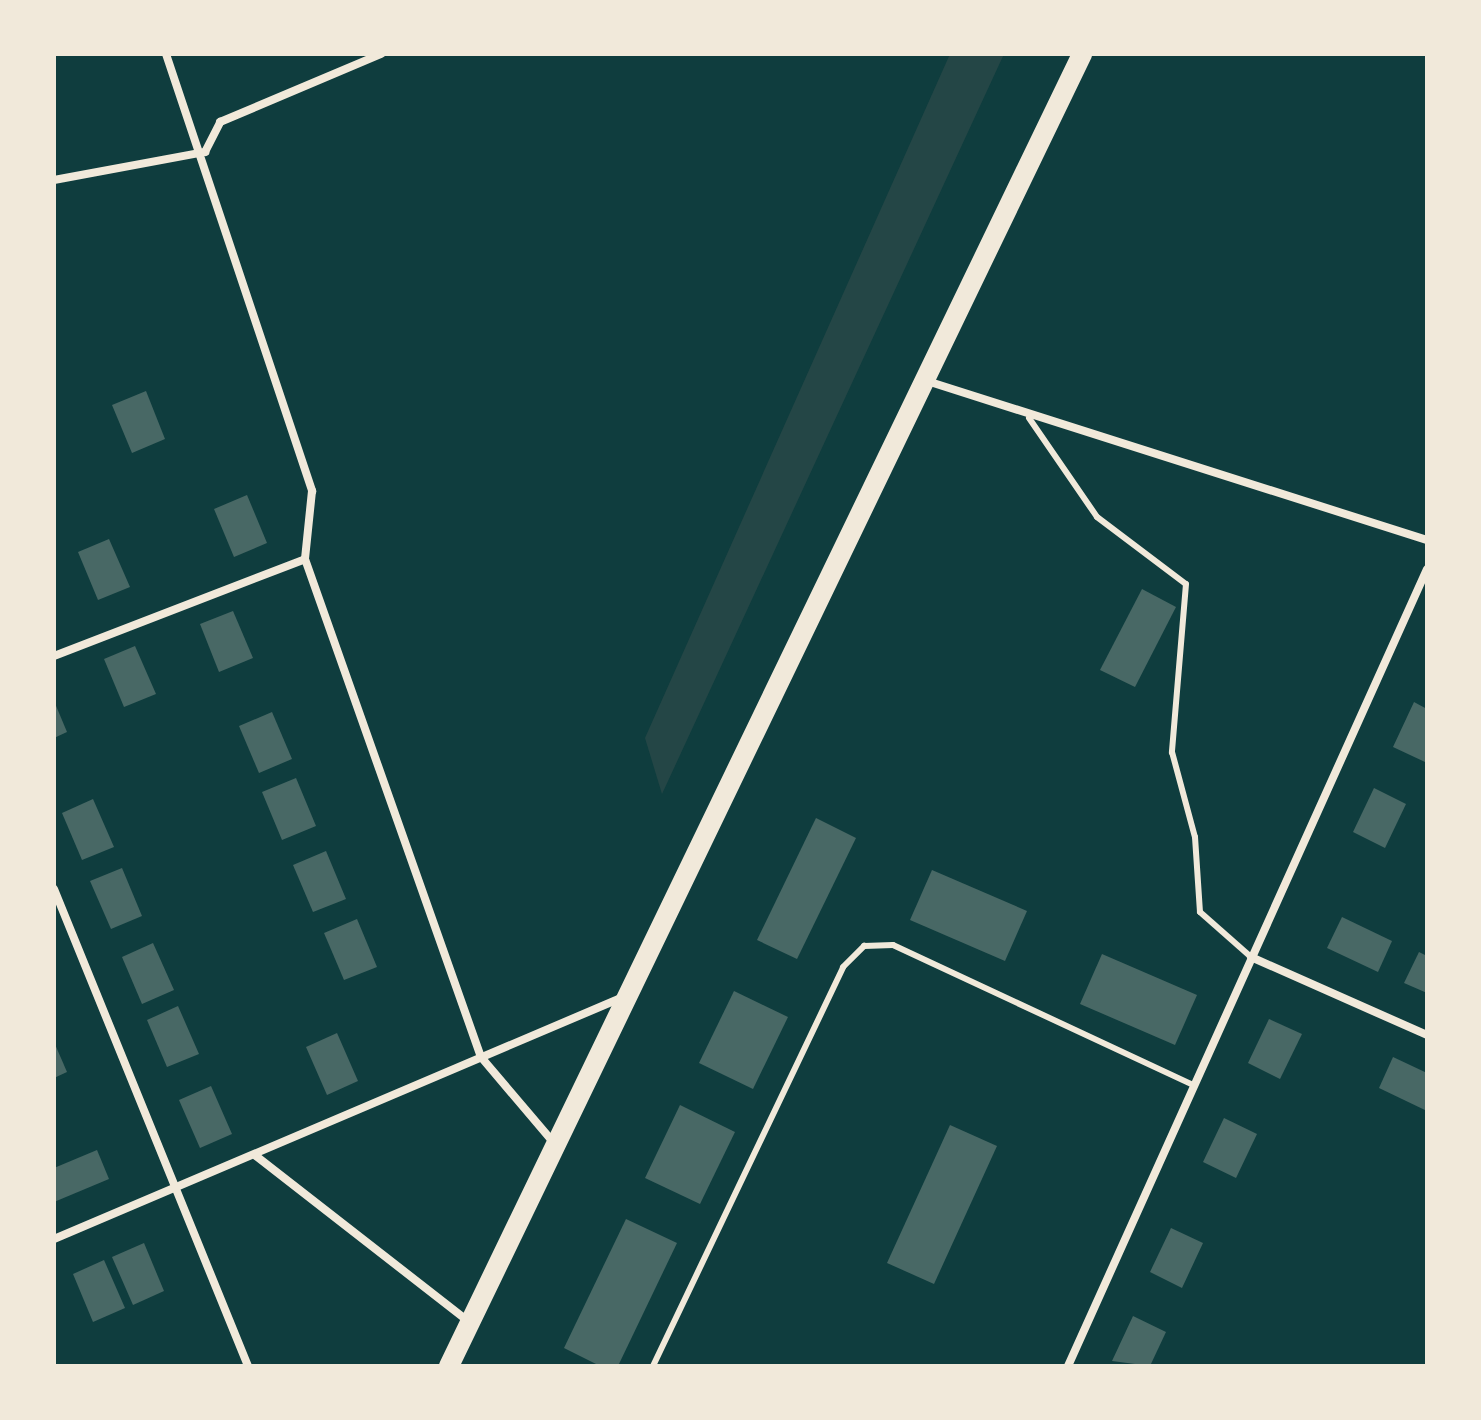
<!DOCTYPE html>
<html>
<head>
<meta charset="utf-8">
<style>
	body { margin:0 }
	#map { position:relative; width:1481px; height:1420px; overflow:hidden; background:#0f3d3e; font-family:"Nunito Sans",sans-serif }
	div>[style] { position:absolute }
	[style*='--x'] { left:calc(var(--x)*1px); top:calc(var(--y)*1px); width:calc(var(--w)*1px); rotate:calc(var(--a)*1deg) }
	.green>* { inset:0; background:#244646 }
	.building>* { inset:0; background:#486865 }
	.service>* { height:6px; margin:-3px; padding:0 3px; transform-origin:3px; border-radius:3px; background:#f1e9da }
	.minor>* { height:8px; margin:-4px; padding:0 4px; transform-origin:4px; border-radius:4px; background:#f1e9da }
	.primary>* { height:20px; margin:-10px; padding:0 10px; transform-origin:10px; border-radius:10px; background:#f1e9da }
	span { translate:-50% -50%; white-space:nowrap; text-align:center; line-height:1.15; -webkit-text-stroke:8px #f1e9da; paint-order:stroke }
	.frame { position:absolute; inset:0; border:56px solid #f1e9da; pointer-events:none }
</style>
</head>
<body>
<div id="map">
	<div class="green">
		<i style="clip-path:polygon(950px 54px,1004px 54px,662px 794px,645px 738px)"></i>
	</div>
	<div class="building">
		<i style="clip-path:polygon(146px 391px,165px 439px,132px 453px,112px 405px)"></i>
		<i style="clip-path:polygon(247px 495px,267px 543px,234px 557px,214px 509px)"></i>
		<i style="clip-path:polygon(109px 539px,130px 587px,98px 600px,78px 552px)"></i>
		<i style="clip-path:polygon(1142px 589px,1176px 607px,1135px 687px,1100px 670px)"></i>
		<i style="clip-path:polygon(233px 611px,253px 658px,219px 672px,200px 624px)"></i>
		<i style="clip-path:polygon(135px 646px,156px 694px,124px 707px,104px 659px)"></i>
		<i style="clip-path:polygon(54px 701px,67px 732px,54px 738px)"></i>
		<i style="clip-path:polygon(1414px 702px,1427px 709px,1425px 762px,1393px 747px)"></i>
		<i style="clip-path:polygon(272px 712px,292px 759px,259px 773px,239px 726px)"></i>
		<i style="clip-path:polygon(296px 778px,316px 826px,282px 840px,262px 792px)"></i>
		<i style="clip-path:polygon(1374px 788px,1406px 804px,1385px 848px,1353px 832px)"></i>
		<i style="clip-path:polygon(93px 799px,114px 847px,82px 860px,62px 813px)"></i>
		<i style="clip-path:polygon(816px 818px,856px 838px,797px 959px,757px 940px)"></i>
		<i style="clip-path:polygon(326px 851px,346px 899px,313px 912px,293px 865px)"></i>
		<i style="clip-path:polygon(122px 868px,142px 916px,111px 929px,90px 881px)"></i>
		<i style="clip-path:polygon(932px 870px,1027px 911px,1005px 961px,910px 920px)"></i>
		<i style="clip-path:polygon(1342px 917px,1392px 941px,1378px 972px,1327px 948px)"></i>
		<i style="clip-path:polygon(357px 919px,377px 967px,344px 980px,324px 933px)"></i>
		<i style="clip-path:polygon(153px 943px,174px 990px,142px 1004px,122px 957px)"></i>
		<i style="clip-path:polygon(1419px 952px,1427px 956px,1427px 993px,1404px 983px)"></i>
		<i style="clip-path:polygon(1102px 954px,1197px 995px,1175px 1045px,1080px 1004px)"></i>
		<i style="clip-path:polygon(734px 991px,788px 1017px,753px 1089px,699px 1063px)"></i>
		<i style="clip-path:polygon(178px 1006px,199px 1054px,167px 1067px,147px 1020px)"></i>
		<i style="clip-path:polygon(1269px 1019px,1302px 1034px,1280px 1079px,1248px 1063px)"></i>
		<i style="clip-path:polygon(337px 1033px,358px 1081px,327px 1095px,306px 1047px)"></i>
		<i style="clip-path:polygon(54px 1042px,67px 1072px,54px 1078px)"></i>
		<i style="clip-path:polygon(1393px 1057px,1427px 1073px,1427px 1111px,1379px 1088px)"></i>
		<i style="clip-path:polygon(211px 1086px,232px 1134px,200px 1148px,179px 1100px)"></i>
		<i style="clip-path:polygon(680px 1105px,735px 1132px,700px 1204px,645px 1178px)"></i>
		<i style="clip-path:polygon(1224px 1118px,1257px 1134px,1236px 1178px,1203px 1162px)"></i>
		<i style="clip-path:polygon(950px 1125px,997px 1146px,934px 1284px,887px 1263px)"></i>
		<i style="clip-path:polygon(97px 1150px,109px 1179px,54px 1202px,54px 1168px)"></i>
		<i style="clip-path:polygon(626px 1219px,677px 1243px,618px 1366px,600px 1366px,564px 1348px)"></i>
		<i style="clip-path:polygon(1171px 1228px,1203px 1243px,1182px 1288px,1150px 1272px)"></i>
		<i style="clip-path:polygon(144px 1243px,164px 1291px,133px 1305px,112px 1257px)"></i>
		<i style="clip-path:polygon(104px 1260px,125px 1308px,93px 1322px,73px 1274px)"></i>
		<i style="clip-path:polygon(1133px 1316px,1166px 1332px,1150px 1366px,1112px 1361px)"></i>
	</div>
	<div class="service">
		<i style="--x:1029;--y:418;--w:120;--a:55.5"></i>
		<i style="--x:1097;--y:517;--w:111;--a:37"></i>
		<i style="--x:1186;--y:584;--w:169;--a:94.8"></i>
		<i style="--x:1172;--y:752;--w:88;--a:74.9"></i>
		<i style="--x:1195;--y:837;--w:75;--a:86.2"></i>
		<i style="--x:1200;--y:912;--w:68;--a:41.4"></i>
		<i style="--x:653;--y:1366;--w:442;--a:-64.5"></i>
		<i style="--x:843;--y:967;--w:30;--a:-45"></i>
		<i style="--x:864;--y:946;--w:29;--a:-2"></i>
		<i style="--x:893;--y:945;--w:331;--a:25"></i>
	</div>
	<div class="minor">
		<i style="--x:166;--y:54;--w:461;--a:71.5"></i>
		<i style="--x:312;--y:491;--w:68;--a:95.9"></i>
		<i style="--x:305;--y:559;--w:528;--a:70.54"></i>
		<i style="--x:481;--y:1057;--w:113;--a:49.7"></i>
		<i style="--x:54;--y:180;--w:154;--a:-10.5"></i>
		<i style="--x:205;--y:152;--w:34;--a:-63"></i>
		<i style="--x:220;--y:122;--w:175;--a:-22.9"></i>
		<i style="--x:927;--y:381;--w:525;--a:17.64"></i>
		<i style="--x:54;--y:656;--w:269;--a:-21.1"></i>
		<i style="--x:54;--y:889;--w:515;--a:67.87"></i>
		<i style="--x:1251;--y:957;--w:193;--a:23.9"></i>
		<i style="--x:256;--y:1156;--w:270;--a:37.9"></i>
		<i style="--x:54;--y:1239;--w:616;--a:-23.03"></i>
		<i style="--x:1068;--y:1366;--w:874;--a:-65.75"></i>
	</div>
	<div class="primary">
		<i style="--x:449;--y:1366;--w:1457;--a:-64.24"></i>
	</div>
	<div class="frame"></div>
</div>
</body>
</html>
